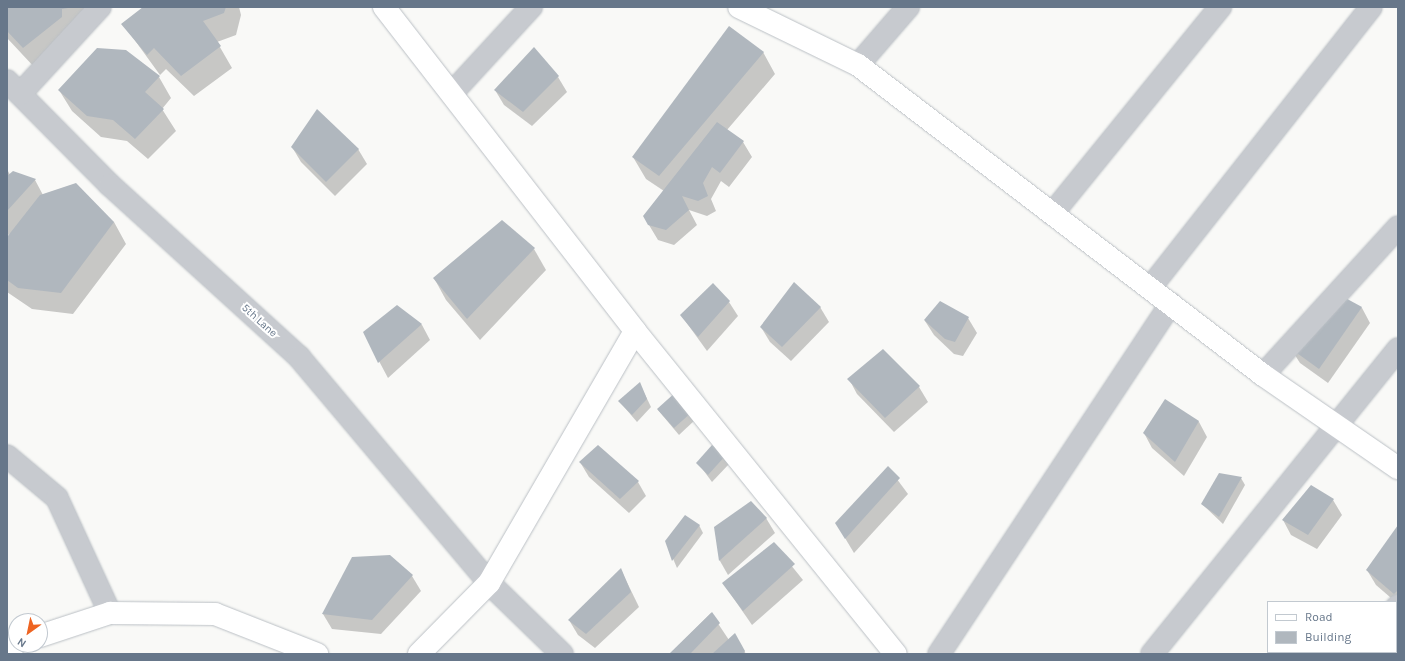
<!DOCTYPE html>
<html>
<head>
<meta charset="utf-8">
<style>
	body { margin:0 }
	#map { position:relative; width:1405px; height:661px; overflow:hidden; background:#f9f9f7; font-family:Karla,sans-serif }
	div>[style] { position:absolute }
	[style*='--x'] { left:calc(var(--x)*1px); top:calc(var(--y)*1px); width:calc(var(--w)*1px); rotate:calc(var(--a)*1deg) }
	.shadow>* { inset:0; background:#0003 }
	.building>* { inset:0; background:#b0b7be }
	.roads { filter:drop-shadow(0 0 1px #bbc0c5) drop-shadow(0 0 1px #bbc0c5) }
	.street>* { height:22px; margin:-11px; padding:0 11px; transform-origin:11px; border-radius:11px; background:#c7cacf }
	.secondary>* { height:22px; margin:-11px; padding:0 11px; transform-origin:11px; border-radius:11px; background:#fff }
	span { translate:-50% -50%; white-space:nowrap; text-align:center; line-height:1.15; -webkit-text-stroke:4px #fff; paint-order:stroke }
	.street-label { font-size:11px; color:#67778a }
	.frame { position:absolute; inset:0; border:8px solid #67778a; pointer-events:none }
	.legend { position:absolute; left:1267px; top:601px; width:130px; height:52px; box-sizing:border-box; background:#fff; border:1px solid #c2c9d0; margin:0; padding:5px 7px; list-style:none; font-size:12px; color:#67778a }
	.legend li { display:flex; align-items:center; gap:8px; height:20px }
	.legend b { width:20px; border:1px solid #c2c9d0 }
	.north { position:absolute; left:8px; top:613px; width:40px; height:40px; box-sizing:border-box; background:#fff; border:1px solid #c2c9d0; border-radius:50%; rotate:213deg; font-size:11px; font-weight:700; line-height:16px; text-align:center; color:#67778a }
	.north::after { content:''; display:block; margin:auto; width:14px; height:18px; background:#ee6422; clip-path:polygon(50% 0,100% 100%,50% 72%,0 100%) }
</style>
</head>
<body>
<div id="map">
	<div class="shadow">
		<i style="clip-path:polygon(7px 7px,106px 7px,36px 69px,7px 38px)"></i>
		<i style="clip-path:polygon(144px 7px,239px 7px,241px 15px,236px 35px,217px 42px,232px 68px,194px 96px,166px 69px,160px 75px,123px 24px)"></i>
		<i style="clip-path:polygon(763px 52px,775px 74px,727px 130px,743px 142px,752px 157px,729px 187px,721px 181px,711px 199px,716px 211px,707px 216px,689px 210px,697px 225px,674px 245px,658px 240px,649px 225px,664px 191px,646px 179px,633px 157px)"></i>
		<i style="clip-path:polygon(159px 77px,171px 98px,162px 109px,176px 131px,148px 159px,127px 141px,101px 137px,72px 111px,59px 90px)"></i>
		<i style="clip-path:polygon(558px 77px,567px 92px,532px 126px,504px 105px,495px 90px)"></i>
		<i style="clip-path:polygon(292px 147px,358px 149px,367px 164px,335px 196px,301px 162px)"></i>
		<i style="clip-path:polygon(7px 169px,10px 175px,35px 180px,43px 195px,114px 222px,126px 244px,73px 314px,32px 309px,7px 292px,7px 239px,12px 232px,7px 236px)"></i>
		<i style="clip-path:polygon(534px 249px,546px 270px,480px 340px,446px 300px,434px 278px)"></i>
		<i style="clip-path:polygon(1338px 295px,1362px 308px,1370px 323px,1328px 383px,1300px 363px,1291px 349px)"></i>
		<i style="clip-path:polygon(729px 302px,738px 316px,707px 351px,681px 315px)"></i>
		<i style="clip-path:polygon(397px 306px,422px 325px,430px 340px,388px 378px,364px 333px)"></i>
		<i style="clip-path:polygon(820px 307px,829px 322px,791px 361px,770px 342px,761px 327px)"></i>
		<i style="clip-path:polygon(968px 318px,977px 333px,963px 356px,954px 354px,934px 335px,925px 321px)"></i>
		<i style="clip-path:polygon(883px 351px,919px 387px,928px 402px,894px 432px,857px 394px,849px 379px)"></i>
		<i style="clip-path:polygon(640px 384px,651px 407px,637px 422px,619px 401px)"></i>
		<i style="clip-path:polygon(677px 393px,695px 420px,679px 435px,658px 410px)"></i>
		<i style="clip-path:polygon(1165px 401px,1199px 422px,1207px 437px,1184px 476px,1152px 448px,1144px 433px)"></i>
		<i style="clip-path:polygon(712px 447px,730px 463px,712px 482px,698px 463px)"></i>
		<i style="clip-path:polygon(580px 462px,638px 482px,646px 496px,629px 513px,589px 477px)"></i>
		<i style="clip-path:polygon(888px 467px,908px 494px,854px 553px,845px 538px)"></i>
		<i style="clip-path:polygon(1241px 478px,1245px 485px,1223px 524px,1202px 504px)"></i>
		<i style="clip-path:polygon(1333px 500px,1342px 515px,1317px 549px,1291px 535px,1283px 520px)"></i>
		<i style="clip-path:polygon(766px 518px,775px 533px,728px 575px,720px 561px,715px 527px)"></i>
		<i style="clip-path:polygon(699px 525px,703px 533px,677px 568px,666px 542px)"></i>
		<i style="clip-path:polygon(1398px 527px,1398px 604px,1376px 585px,1367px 570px)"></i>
		<i style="clip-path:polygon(774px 544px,803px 580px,752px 625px,723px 583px)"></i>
		<i style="clip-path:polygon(389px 556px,412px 576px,421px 591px,381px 634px,332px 629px,323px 614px,353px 558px)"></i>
		<i style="clip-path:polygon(621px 570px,639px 607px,595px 648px,578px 635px,569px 620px)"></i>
		<i style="clip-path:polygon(711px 613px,729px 640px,735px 635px,746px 654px,670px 654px)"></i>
		<i style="clip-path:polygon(1396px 637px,1398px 654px,1374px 654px,1396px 652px)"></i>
	</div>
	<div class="building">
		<i style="clip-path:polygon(7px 7px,74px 7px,62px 9px,62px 17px,23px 48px,7px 31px)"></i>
		<i style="clip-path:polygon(143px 7px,226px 7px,224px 13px,203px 21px,221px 46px,181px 76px,154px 48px,147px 55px,121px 24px)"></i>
		<i style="clip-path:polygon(729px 26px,764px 52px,659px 176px,632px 157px)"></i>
		<i style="clip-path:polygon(534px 47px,559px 76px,523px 112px,494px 90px)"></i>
		<i style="clip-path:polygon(97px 48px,126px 50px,160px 76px,145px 92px,164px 109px,135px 139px,113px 120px,87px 116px,58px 90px)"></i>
		<i style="clip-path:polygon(317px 109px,359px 149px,326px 182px,291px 147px)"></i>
		<i style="clip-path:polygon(717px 122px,744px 141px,720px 173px,712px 167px,703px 183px,708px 196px,698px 201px,682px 196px,689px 210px,666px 230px,648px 225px,643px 216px)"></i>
		<i style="clip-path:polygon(13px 171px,36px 179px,7px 211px,7px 176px)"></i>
		<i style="clip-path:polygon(76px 183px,114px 222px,61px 293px,18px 288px,7px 280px,7px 237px,40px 195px)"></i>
		<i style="clip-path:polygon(502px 220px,535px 248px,467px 319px,433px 278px)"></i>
		<i style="clip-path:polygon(794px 282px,821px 307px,782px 347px,760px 327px)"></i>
		<i style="clip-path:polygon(713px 283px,730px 301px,698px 337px,680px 315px)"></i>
		<i style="clip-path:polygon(1338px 294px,1362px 307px,1319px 369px,1290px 348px)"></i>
		<i style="clip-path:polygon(940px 301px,969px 317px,955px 342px,945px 339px,924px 320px)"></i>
		<i style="clip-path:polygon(397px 305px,422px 324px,378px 363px,363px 332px)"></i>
		<i style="clip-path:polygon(883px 349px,920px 386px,885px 418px,847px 379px)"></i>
		<i style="clip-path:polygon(640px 382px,647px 399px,632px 415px,618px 401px)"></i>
		<i style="clip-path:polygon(677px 391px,692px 412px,674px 428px,657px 409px)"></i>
		<i style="clip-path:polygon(1165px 399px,1199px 421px,1175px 462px,1143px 433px)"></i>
		<i style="clip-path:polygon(598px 445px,639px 481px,620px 499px,579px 462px)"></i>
		<i style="clip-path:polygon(712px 445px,726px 455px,708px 475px,696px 463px)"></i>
		<i style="clip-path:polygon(888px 466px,900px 478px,845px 539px,835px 523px)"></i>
		<i style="clip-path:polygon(1219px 473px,1242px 477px,1219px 517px,1201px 504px)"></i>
		<i style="clip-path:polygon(1311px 485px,1334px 499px,1308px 535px,1282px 520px)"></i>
		<i style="clip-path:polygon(751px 501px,767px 518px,719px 561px,714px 527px)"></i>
		<i style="clip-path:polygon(685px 515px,700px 525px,672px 561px,665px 541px)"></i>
		<i style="clip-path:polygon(1398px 525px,1398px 590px,1394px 594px,1366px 570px)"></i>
		<i style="clip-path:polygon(774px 542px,795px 564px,743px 611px,722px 583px)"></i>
		<i style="clip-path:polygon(390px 555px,413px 575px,372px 620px,322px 614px,352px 557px)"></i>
		<i style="clip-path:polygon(621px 568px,631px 592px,586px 634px,568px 620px)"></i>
		<i style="clip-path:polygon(712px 612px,720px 623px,690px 654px,669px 654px)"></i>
		<i style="clip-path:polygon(735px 633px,745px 651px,743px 654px,712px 654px)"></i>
		<i style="clip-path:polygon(1396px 636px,1398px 654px,1373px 654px,1396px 652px)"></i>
	</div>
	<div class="roads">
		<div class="street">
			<i style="--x:858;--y:65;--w:77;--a:-49.2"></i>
			<i style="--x:7;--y:81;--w:146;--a:45.3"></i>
			<i style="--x:110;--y:185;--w:256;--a:42.3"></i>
			<i style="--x:299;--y:357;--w:295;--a:49.9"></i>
			<i style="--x:489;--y:583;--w:102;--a:44.2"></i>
			<i style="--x:452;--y:93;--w:117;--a:-47.4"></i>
			<i style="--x:20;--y:94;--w:118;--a:-47.4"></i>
			<i style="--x:1052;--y:214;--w:267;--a:-50.9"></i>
			<i style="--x:1150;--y:288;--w:357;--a:-51.8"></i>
			<i style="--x:1263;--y:375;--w:200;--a:-47.6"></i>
			<i style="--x:7;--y:456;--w:65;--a:40"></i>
			<i style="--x:57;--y:498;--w:127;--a:65.3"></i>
			<i style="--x:1396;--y:608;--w:3;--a:-45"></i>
			<i style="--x:939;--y:654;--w:420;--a:-56.5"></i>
			<i style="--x:1152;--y:654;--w:392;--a:-51.1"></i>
			<i style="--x:1356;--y:654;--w:3;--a:-45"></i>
		</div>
		<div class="secondary">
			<i style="--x:384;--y:7;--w:410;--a:52.2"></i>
			<i style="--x:635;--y:331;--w:415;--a:51.1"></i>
			<i style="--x:739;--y:7;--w:132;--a:26"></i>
			<i style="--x:858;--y:65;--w:510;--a:37.43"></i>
			<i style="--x:1263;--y:375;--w:164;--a:34.6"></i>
			<i style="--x:40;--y:636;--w:74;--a:-18.2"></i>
			<i style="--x:110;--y:613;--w:105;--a:0.5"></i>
			<i style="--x:215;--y:614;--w:110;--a:21.4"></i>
			<i style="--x:7;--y:648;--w:10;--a:-24"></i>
			<i style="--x:419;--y:654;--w:100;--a:-45.4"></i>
			<i style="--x:489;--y:583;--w:291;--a:-59.9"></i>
		</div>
	</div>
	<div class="street-label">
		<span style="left:259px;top:321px;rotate:42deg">5th Lane</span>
	</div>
	<div class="frame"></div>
	<ul class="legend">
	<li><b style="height:5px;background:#fff"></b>Road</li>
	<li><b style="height:11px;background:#b0b7be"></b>Building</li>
	</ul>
	<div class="north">N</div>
</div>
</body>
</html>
